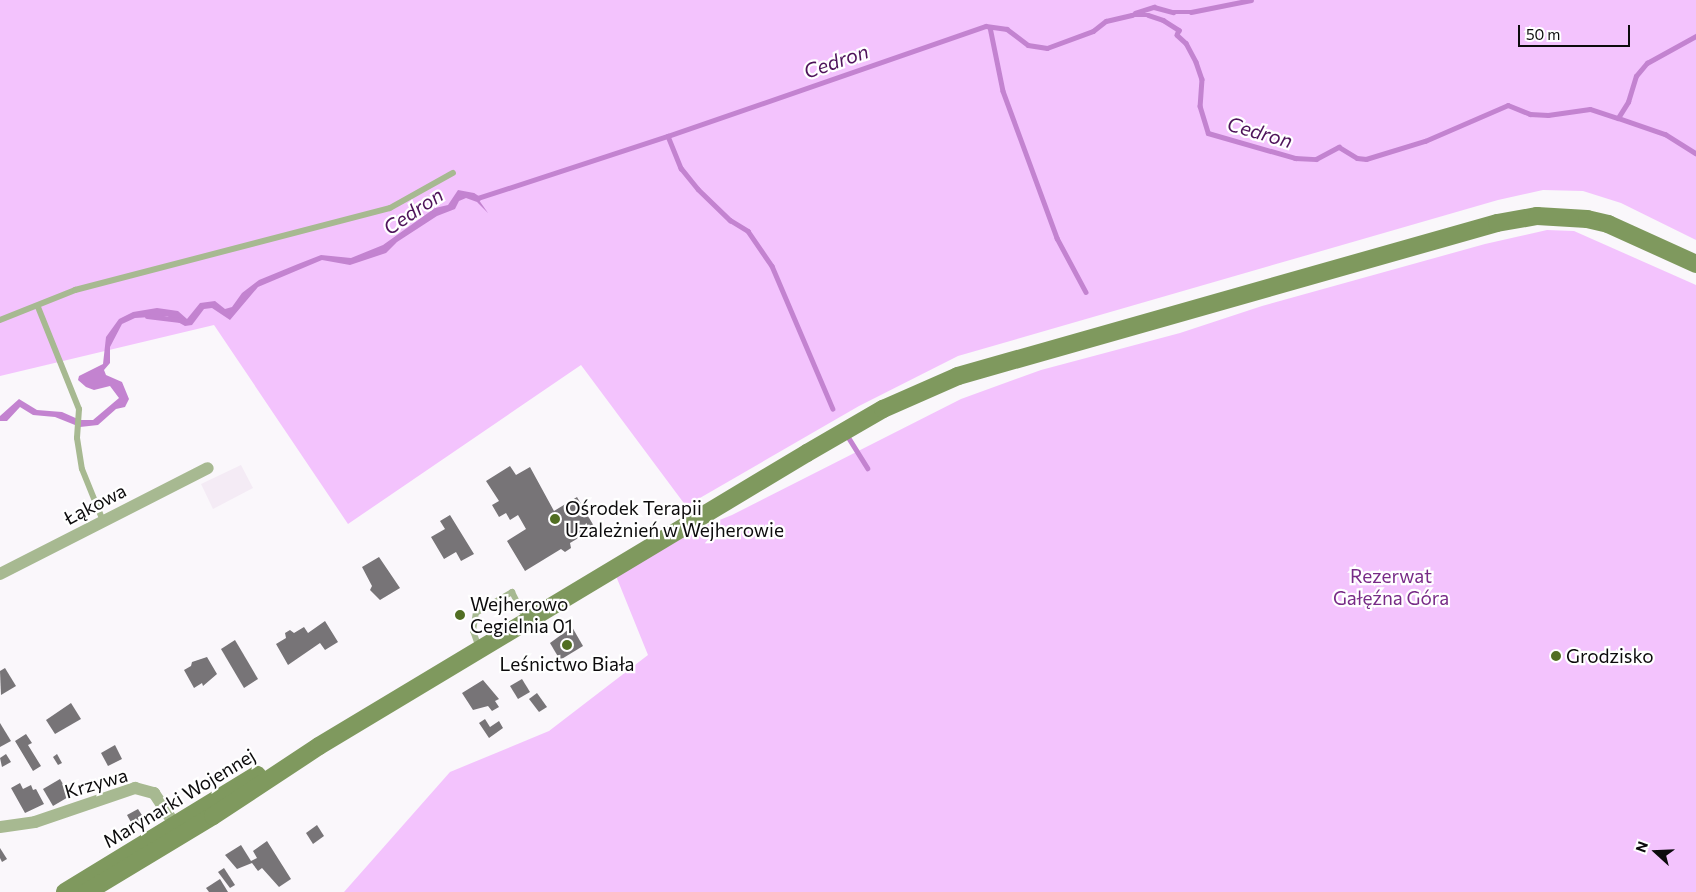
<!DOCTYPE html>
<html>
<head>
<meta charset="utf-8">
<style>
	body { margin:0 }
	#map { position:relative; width:1696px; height:892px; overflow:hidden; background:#faf7fb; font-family:Commissioner,sans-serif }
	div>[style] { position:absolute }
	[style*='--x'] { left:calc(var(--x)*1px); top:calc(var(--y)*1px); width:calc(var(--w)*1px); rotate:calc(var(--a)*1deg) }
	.built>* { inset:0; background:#f4ebf5 }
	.green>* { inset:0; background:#f3c3fd }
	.water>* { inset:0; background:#c383d0 }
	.stream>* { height:4.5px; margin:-2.25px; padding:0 2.25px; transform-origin:2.25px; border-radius:2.25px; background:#c383d0 }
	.building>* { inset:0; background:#777477 }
	.lane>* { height:6px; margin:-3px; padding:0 3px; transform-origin:3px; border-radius:3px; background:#a7b991 }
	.street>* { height:12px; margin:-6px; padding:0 6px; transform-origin:6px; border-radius:6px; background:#a7b991 }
	.secondary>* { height:18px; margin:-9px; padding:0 9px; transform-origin:9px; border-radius:9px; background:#7f995e }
	.dots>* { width:14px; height:14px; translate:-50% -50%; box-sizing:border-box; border:2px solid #fff; border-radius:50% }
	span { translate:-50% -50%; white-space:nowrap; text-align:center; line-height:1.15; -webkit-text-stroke:4.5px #fff; paint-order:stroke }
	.street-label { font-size:19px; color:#0c0b0c }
	.poi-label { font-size:19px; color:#0c0b0c }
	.left { translate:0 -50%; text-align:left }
	.park-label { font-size:19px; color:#782b87 }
	.water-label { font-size:20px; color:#4e135a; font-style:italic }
	.north { position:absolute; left:1631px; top:827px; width:50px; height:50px; -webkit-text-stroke:4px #fff; paint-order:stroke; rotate:290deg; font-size:14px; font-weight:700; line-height:20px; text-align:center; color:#0c0b0c }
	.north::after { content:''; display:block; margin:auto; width:18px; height:22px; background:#0c0b0c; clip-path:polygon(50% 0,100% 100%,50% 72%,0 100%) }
	.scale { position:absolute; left:1518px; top:25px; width:112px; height:22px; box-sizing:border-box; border:2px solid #0c0b0c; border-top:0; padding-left:6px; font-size:15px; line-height:18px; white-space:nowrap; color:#0c0b0c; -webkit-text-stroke:4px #fff; paint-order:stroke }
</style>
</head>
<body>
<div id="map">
	<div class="built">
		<i style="clip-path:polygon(241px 465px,253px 488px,213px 509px,201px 484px)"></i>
	</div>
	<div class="green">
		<i style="clip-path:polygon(0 0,1696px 0,1696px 240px,1621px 203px,1583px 191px,1543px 190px,1498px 200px,958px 356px,859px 406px,686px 506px,581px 365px,348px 524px,214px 325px,0 376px)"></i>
		<i style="clip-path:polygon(1547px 230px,1574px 231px,1696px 285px,1696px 892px,344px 892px,450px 772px,549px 731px,648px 655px,616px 576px,702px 527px,732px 515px,961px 399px,1041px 370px,1180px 333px,1262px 306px,1485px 244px)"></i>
	</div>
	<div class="water">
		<i style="clip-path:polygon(458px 190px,474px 193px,488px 213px,477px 202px,466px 198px,459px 201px,455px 209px,437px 216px,397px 242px,386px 253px,350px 265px,322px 260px,258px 287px,230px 320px,212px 308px,204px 309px,192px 325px,185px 326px,167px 316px,135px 318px,122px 324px,110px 347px,110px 363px,104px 370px,106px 375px,122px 382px,129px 399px,125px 407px,116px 409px,98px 425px,80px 427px,55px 417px,33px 415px,20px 407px,7px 421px,0 421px,0 416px,19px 399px,37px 410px,62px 412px,80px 420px,93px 420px,119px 398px,110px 386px,94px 390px,86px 387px,78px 380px,79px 376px,103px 364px,106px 337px,119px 319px,133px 312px,157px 308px,178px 311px,187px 319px,200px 303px,215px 301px,225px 309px,232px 307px,242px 293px,259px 280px,298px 264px,321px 255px,351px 258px,383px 245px,435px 208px,448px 205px)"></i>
	</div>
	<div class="stream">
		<i style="--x:1135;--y:13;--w:20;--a:-18"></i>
		<i style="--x:1154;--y:7;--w:20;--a:15"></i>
		<i style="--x:1173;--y:12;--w:18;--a:0"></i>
		<i style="--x:1191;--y:12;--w:61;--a:-11.3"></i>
		<i style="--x:990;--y:27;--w:65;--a:78.5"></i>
		<i style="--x:1003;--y:91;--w:157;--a:69.8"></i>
		<i style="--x:1057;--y:238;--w:61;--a:61.8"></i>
		<i style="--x:1618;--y:118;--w:50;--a:18.8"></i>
		<i style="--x:1665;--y:134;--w:36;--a:32"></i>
		<i style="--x:668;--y:136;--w:35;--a:68"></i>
		<i style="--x:681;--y:168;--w:27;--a:51"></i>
		<i style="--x:698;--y:189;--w:45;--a:44.1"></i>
		<i style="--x:730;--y:220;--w:21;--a:31"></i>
		<i style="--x:748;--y:231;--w:42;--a:55.6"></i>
		<i style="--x:772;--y:266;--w:155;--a:66.9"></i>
		<i style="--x:473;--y:195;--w:6;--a:31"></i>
		<i style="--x:478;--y:198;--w:200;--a:-18.1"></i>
		<i style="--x:668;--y:136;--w:336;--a:-19.1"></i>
		<i style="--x:986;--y:26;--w:21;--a:8"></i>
		<i style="--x:1007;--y:29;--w:26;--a:37"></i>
		<i style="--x:1028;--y:45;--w:19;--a:9"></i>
		<i style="--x:1047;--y:48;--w:49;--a:-20.3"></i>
		<i style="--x:1093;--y:31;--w:16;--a:-38"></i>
		<i style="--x:1106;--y:21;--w:27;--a:-13"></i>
		<i style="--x:1132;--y:15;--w:16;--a:0"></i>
		<i style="--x:1148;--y:15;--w:16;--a:18"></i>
		<i style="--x:1163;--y:20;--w:19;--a:32"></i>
		<i style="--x:1179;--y:30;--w:5;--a:112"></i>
		<i style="--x:1177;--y:35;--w:12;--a:42"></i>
		<i style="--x:1186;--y:43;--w:21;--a:62"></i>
		<i style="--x:1196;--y:62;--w:18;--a:71"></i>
		<i style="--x:1202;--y:79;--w:27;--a:94"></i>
		<i style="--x:1200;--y:106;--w:28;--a:73"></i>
		<i style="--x:1208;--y:133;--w:91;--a:16"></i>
		<i style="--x:1295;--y:158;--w:21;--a:3"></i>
		<i style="--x:1316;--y:159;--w:26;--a:-28"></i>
		<i style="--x:1339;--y:147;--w:21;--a:31"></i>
		<i style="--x:1357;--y:158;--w:9;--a:6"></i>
		<i style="--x:1366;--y:159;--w:62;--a:-17"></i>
		<i style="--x:1425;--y:141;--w:90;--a:-23.4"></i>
		<i style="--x:1508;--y:105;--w:24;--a:22"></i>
		<i style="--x:1530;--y:114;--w:18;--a:3"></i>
		<i style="--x:1548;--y:115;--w:42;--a:-8.1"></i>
		<i style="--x:1590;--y:109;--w:29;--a:18"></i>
		<i style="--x:1618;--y:118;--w:19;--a:-58"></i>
		<i style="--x:1628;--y:102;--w:27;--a:-73"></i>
		<i style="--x:1636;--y:76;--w:17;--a:-50"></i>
		<i style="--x:1647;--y:63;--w:56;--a:-28.9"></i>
		<i style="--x:147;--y:316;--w:35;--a:7"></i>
		<i style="--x:847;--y:435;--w:39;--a:58"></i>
	</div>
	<div class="building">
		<i style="clip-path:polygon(510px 466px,516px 475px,530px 467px,554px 511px,577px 497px,595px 528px,570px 543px,571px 548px,565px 552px,561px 549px,525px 571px,507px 541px,526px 529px,518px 515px,510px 520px,506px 513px,499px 517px,492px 505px,499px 501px,486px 481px)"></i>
		<i style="clip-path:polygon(450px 515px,474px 554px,461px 561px,456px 552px,444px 559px,431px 537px,445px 529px,440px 521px)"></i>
		<i style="clip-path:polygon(379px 557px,400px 588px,380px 600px,370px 590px,372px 586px,362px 567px)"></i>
		<i style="clip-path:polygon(462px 611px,464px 615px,458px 619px,456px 615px)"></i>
		<i style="clip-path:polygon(325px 621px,338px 642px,325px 650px,320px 643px,288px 665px,276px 644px,286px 638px,285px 633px,290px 630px,294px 633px,304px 627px,308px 633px)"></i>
		<i style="clip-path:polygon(572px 627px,583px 646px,560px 660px,550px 643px)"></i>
		<i style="clip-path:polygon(235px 640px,258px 679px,244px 688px,221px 649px)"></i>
		<i style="clip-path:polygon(207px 657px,217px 674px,203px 686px,202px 683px,194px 688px,184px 670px,191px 666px,192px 662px)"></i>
		<i style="clip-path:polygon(5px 668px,16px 686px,1px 695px,0 671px)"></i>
		<i style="clip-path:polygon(522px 679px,530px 692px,518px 699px,510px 686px)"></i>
		<i style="clip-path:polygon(483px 680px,499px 699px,495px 701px,499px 707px,492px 711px,488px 706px,473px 710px,462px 693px)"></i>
		<i style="clip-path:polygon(537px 693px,547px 707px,539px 712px,529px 699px)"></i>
		<i style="clip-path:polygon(71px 703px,81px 719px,55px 734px,46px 720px)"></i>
		<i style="clip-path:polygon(485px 719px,490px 727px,499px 721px,503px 728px,489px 738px,479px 723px)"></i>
		<i style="clip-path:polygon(0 723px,11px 741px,0 747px)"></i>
		<i style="clip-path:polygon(26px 734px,32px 743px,28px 745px,41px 766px,33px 771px,15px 741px)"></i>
		<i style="clip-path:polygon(115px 745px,122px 759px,108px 766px,101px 753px)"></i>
		<i style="clip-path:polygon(6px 754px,11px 762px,2px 767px,0 758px)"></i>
		<i style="clip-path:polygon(57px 754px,62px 763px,58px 765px,53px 757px)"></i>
		<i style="clip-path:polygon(60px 779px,70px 796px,53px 806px,43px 789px)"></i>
		<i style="clip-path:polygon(20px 783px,23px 789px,31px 785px,33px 790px,36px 789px,44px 804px,25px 813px,11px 788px)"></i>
		<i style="clip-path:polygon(138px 809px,145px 820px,133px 826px,127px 815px)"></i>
		<i style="clip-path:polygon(317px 825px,324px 836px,313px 844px,306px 833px)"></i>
		<i style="clip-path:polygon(267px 841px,291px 879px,279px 887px,262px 868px,258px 871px,252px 863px,237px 869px,225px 855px,241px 845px,251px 861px,257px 858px,253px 851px)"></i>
		<i style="clip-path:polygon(0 848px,7px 859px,2px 862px,0 858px)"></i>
		<i style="clip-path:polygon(224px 868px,235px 885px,230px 888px,218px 872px)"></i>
		<i style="clip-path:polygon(220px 879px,228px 892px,209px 892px,206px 888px)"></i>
	</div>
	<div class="lane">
		<i style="--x:38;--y:307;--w:110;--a:68.1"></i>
		<i style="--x:79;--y:409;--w:29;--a:94"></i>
		<i style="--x:77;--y:438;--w:31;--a:81"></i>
		<i style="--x:82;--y:469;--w:56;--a:68"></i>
		<i style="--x:0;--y:320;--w:81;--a:-21.8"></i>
		<i style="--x:75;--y:290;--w:325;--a:-14.6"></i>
		<i style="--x:390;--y:208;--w:72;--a:-29.1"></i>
		<i style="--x:479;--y:648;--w:18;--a:-109"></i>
		<i style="--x:473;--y:631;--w:18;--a:-81"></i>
		<i style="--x:476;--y:613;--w:42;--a:-30.3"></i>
		<i style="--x:512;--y:592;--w:31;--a:63"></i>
	</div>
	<div class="street">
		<i style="--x:0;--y:574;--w:233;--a:-27"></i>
		<i style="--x:0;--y:827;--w:35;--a:-8"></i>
		<i style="--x:35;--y:822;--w:106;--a:-18.8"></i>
		<i style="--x:135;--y:788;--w:20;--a:15"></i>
		<i style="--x:154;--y:793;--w:45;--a:56.7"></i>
	</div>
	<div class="secondary">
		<i style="--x:65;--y:892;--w:225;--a:-31.4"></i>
		<i style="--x:87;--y:892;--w:147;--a:-31.1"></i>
		<i style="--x:213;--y:816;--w:127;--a:-33.4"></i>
		<i style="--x:319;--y:746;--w:569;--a:-30.98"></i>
		<i style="--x:807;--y:453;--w:88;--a:-30.1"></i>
		<i style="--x:883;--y:409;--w:82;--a:-23.7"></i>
		<i style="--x:958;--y:376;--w:560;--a:-15.85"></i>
		<i style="--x:1497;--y:223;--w:41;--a:-9.9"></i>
		<i style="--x:1537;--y:216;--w:50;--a:3.4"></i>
		<i style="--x:1587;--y:219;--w:22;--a:13"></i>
		<i style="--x:1608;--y:224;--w:97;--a:24.4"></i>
	</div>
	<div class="dots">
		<i style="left:555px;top:519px;background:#516e22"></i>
		<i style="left:460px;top:615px;background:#516e22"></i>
		<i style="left:567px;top:645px;background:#516e22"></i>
		<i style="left:1556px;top:656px;background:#516e22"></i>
	</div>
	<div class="street-label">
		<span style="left:95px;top:504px;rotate:-27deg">Łąkowa</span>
		<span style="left:96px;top:783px;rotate:-16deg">Krzywa</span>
		<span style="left:179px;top:798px;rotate:-31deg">Marynarki Wojennej</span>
	</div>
	<div class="poi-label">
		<span class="left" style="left:565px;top:519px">Ośrodek Terapii<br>Uzależnień w Wejherowie</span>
		<span class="left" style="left:470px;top:615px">Wejherowo<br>Cegielnia 01</span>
		<span class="left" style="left:1566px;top:656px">Grodzisko</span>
		<span style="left:567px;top:664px">Leśnictwo Biała</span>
	</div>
	<div class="park-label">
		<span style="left:1391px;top:587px">Rezerwat<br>Gałęźna Góra</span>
	</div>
	<div class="water-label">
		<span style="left:836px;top:61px;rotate:-19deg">Cedron</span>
		<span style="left:1260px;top:132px;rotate:16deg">Cedron</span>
		<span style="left:413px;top:211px;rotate:-34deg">Cedron</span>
	</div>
	<div class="north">N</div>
	<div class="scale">50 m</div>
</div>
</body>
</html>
